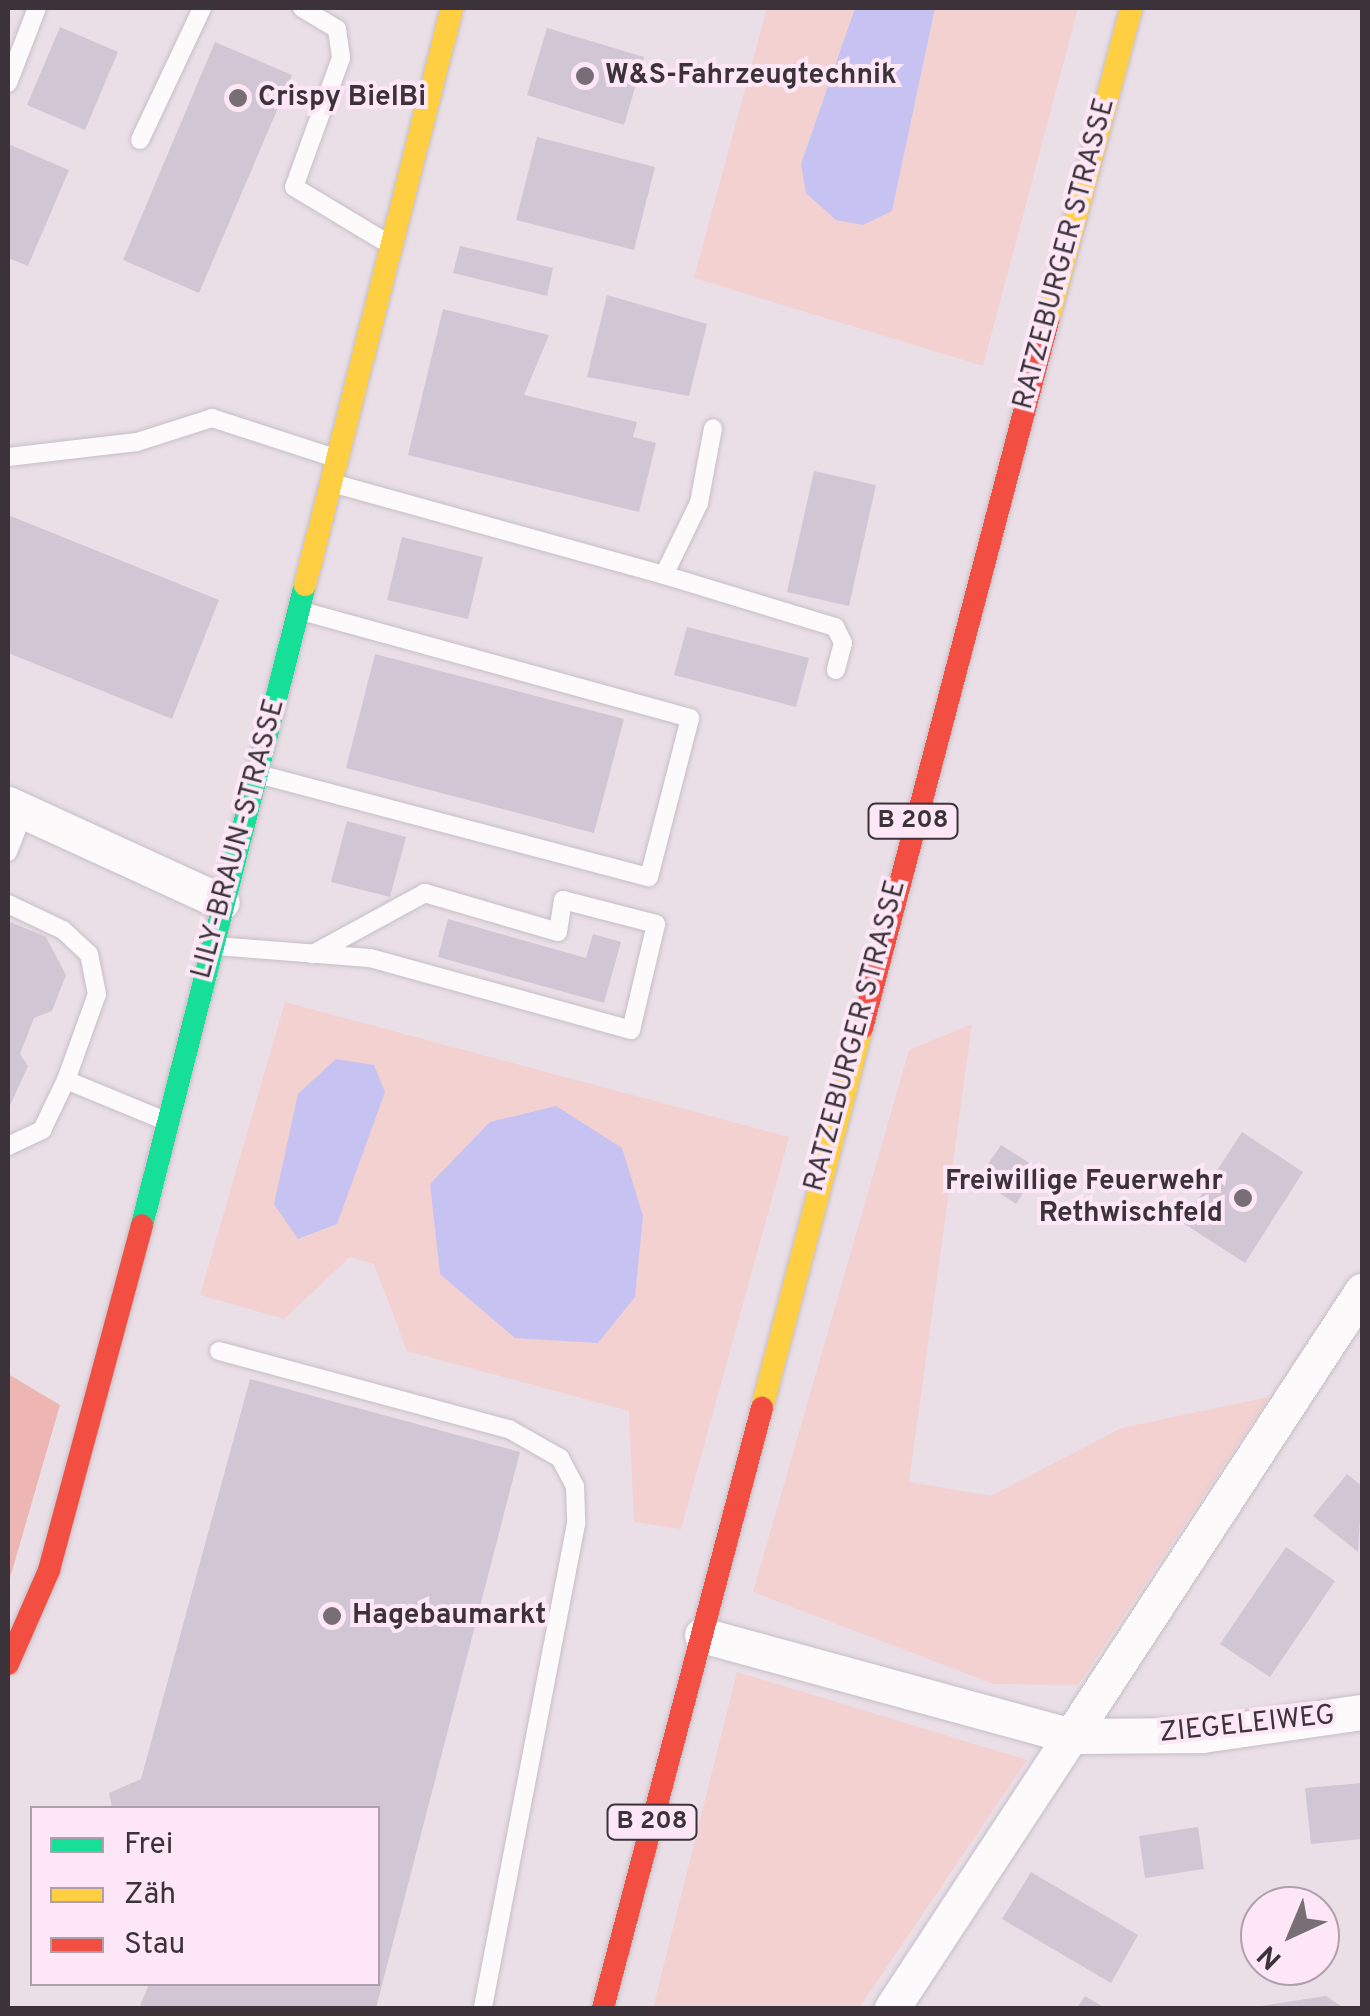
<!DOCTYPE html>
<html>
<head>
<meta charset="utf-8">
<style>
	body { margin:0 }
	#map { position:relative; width:1370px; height:2016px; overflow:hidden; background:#eadfe7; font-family:Overpass,sans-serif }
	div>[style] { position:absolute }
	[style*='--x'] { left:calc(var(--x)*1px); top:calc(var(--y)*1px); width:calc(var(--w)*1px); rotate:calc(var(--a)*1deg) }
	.green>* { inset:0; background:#f2d1d0 }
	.forest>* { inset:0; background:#edb6b3 }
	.water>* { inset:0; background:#c6c2f2 }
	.building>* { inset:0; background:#d1c7d4 }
	.roads { filter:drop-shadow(0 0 2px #c7bec5) drop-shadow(0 0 2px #c7bec5) }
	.lane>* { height:18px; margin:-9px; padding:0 9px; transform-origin:9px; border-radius:9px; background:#fcfafb }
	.street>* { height:35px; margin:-17.5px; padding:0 17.5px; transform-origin:17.5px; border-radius:17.5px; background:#fcfafb }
	.fast>* { height:22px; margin:-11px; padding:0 11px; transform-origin:11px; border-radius:11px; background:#16e098 }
	.slow>* { height:22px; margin:-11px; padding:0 11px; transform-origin:11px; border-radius:11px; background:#ffcf43 }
	.jam>* { height:22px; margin:-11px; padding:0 11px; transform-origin:11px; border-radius:11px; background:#f24e42 }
	.dots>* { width:28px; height:28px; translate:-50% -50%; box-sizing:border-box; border:5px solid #fde7f6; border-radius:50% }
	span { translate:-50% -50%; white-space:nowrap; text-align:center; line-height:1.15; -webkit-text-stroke:8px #fde7f6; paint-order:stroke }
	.shield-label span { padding:2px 8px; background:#fde7f6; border:2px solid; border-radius:8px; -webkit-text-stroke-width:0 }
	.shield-label { font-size:25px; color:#3b3339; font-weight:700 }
	.poi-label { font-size:28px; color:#3b3339; font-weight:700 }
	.left { translate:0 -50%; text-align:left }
	.right { translate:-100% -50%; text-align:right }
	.street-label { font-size:28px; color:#3b3339 }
	.frame { position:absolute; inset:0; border:10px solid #3b3339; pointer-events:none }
	.legend { position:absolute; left:30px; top:1806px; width:350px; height:180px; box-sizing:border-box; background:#fde7f6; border:2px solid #af9faa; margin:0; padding:12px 18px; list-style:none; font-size:30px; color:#3b3339 }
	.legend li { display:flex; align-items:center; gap:20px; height:50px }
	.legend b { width:50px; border:2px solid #af9faa }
	.north { position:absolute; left:1240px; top:1886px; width:100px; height:100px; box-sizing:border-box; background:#fde7f6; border:2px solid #af9faa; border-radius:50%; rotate:224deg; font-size:28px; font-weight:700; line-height:40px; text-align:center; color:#3b3339 }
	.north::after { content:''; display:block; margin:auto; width:35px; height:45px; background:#786f76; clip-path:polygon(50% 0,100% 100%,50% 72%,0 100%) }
</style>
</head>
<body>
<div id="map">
	<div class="green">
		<i style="clip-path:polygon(767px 8px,855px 8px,801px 164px,892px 211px,935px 8px,1078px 8px,983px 366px,694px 278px)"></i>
		<i style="clip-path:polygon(285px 1002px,789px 1137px,681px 1529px,634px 1522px,629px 1411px,407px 1351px,374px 1264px,350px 1257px,284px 1319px,200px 1295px)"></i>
		<i style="clip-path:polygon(972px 1024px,909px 1482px,991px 1496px,1121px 1428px,1269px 1397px,1078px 1685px,994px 1684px,753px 1592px,909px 1050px)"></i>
		<i style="clip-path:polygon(737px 1672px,1027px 1760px,859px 2008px,653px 2008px)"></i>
	</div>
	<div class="forest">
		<i style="clip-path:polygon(8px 1374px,60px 1405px,8px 1585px)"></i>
	</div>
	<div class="water">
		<i style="clip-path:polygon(855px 8px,935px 8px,892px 211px,863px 225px,836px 220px,806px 193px,801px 164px)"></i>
		<i style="clip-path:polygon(336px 1059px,374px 1065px,385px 1092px,337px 1224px,298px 1239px,274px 1204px,298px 1094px)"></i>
		<i style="clip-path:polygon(556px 1106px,622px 1148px,643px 1216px,635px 1297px,598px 1343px,515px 1338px,440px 1274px,430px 1184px,490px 1122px)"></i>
	</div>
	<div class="building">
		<i style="clip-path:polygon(60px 27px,118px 52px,85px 130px,27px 105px)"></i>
		<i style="clip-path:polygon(547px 28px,644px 57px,624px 125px,527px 95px)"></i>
		<i style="clip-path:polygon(215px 42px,292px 75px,199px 293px,123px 260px)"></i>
		<i style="clip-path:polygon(537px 137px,655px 167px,634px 250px,516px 220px)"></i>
		<i style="clip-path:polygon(8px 144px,69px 170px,28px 266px,8px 258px)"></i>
		<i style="clip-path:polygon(460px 246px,553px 268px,547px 296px,453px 273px)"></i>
		<i style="clip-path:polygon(607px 295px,707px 324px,689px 396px,587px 377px)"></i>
		<i style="clip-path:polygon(443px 309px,549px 335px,524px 395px,637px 422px,633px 437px,656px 443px,639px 512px,408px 455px)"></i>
		<i style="clip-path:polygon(814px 471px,876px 485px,849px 606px,787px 592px)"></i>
		<i style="clip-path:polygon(8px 515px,219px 600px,172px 719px,8px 653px)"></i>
		<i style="clip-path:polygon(402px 537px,483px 557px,468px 619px,387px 600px)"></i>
		<i style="clip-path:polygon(687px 627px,809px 658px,796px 707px,674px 675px)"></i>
		<i style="clip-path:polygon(375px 654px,624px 719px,594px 833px,346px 768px)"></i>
		<i style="clip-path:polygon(347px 821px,406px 837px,390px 897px,331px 882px)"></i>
		<i style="clip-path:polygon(448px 919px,586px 958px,593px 934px,621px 942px,604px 1003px,438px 957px)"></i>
		<i style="clip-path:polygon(8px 921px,46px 937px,66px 975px,52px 1011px,34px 1018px,20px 1054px,28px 1066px,8px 1110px)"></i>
		<i style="clip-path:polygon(1242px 1132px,1303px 1172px,1245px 1263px,1183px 1223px)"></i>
		<i style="clip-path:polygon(1001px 1145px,1039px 1169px,1016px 1204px,978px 1179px)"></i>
		<i style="clip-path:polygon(250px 1379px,520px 1452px,376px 2008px,139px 2008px,149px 1984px,378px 1984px,378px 1808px,112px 1808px,109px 1793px,141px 1779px)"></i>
		<i style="clip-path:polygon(1347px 1474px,1362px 1486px,1358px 1552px,1313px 1516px)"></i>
		<i style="clip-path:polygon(1286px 1547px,1335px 1581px,1270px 1677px,1220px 1644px)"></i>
		<i style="clip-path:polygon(1362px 1783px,1362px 1839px,1311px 1844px,1305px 1788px)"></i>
		<i style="clip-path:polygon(1198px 1827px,1204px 1869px,1145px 1878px,1139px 1836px)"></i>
		<i style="clip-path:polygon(1031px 1872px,1138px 1935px,1111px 1983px,1002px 1919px)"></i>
		<i style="clip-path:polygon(1085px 1996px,1105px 2008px,1077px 2008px)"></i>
		<i style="clip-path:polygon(1326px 1996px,1344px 2008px,1261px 2008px,1261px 2006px)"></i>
	</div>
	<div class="roads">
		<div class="lane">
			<i style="--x:302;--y:8;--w:41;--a:31"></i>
			<i style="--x:337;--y:29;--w:29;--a:82"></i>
			<i style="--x:341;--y:58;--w:137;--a:110"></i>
			<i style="--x:294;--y:187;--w:109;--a:31.1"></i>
			<i style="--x:8;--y:83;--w:80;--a:-68.9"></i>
			<i style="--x:140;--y:140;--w:146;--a:-64.8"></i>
			<i style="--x:8;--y:457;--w:130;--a:-6.6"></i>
			<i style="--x:137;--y:442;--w:79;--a:-17.7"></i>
			<i style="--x:212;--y:418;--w:126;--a:18"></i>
			<i style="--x:332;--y:483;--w:345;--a:15.5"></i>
			<i style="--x:664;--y:575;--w:80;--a:-64.1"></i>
			<i style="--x:699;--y:503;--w:76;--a:-79.4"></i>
			<i style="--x:664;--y:575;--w:179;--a:16.9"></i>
			<i style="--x:835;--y:627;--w:18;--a:63"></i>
			<i style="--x:843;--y:643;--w:28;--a:105"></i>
			<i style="--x:258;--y:774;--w:404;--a:14.8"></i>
			<i style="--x:649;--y:877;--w:164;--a:-75.5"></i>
			<i style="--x:690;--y:718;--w:406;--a:-164.6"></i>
			<i style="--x:8;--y:852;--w:44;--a:-68.7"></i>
			<i style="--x:8;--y:904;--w:61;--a:25.3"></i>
			<i style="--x:63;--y:930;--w:35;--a:43"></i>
			<i style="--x:89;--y:954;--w:41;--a:78.7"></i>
			<i style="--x:97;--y:994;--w:91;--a:109.8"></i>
			<i style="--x:66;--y:1080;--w:105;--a:22.4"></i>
			<i style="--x:216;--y:946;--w:154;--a:4.5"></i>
			<i style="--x:370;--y:958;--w:271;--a:15.4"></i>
			<i style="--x:631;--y:1030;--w:109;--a:-76.7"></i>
			<i style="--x:656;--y:924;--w:96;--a:-165.5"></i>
			<i style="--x:563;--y:900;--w:32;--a:99"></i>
			<i style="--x:558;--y:932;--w:139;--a:-163.7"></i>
			<i style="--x:425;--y:893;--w:128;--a:151.4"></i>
			<i style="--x:8;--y:1146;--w:38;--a:-25"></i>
			<i style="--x:42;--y:1130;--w:55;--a:-64.4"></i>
			<i style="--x:219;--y:1351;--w:300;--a:15.1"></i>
			<i style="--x:509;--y:1429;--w:59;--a:29.6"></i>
			<i style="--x:560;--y:1458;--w:32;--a:62"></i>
			<i style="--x:575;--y:1486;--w:38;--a:88"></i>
			<i style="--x:576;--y:1524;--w:493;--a:100.9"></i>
		</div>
		<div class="street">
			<i style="--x:8;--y:804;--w:235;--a:24.6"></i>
			<i style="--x:702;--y:1635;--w:383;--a:15.3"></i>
			<i style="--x:1071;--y:1736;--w:532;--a:-56.82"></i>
			<i style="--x:892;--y:2008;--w:326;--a:-56.7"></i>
			<i style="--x:1071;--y:1736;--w:131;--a:-0.4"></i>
			<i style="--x:1202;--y:1735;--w:162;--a:-8.2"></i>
		</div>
		<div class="fast">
			<i style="--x:142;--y:1225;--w:660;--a:-75.71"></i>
		</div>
		<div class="slow">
			<i style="--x:1048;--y:321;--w:324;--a:-75.1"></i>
			<i style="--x:305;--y:585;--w:595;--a:-75.71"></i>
			<i style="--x:762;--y:1408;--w:393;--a:-75.3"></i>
		</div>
		<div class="jam">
			<i style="--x:862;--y:1028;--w:731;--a:-75.26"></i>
			<i style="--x:8;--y:1664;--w:103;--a:-66.4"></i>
			<i style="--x:49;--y:1570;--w:357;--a:-74.9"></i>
			<i style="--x:603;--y:2008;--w:621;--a:-75.16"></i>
		</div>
	</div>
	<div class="dots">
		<i style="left:585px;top:76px;background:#786f76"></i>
		<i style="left:238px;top:98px;background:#786f76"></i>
		<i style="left:1243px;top:1198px;background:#786f76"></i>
		<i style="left:332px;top:1616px;background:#786f76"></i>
	</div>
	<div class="shield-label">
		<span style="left:913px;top:821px">B 208</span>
		<span style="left:652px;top:1822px">B 208</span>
	</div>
	<div class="poi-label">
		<span class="left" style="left:605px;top:76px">W&amp;S-Fahrzeugtechnik</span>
		<span class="left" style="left:258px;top:98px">Crispy BielBi</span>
		<span class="right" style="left:1223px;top:1198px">Freiwillige Feuerwehr<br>Rethwischfeld</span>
		<span class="left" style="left:352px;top:1616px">Hagebaumarkt</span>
	</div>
	<div class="street-label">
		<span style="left:1065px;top:254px;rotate:-75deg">RATZEBURGER STRASSE</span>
		<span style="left:239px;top:839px;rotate:-75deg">LILY-BRAUN-STRASSE</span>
		<span style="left:856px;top:1036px;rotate:-75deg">RATZEBURGER STRASSE</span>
		<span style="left:1247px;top:1725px;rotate:-6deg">ZIEGELEIWEG</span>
	</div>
	<div class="frame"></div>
	<ul class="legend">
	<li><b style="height:12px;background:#16e098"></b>Frei</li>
	<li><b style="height:12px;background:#ffcf43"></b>Zäh</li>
	<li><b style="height:12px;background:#f24e42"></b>Stau</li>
	</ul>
	<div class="north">N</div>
</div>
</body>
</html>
